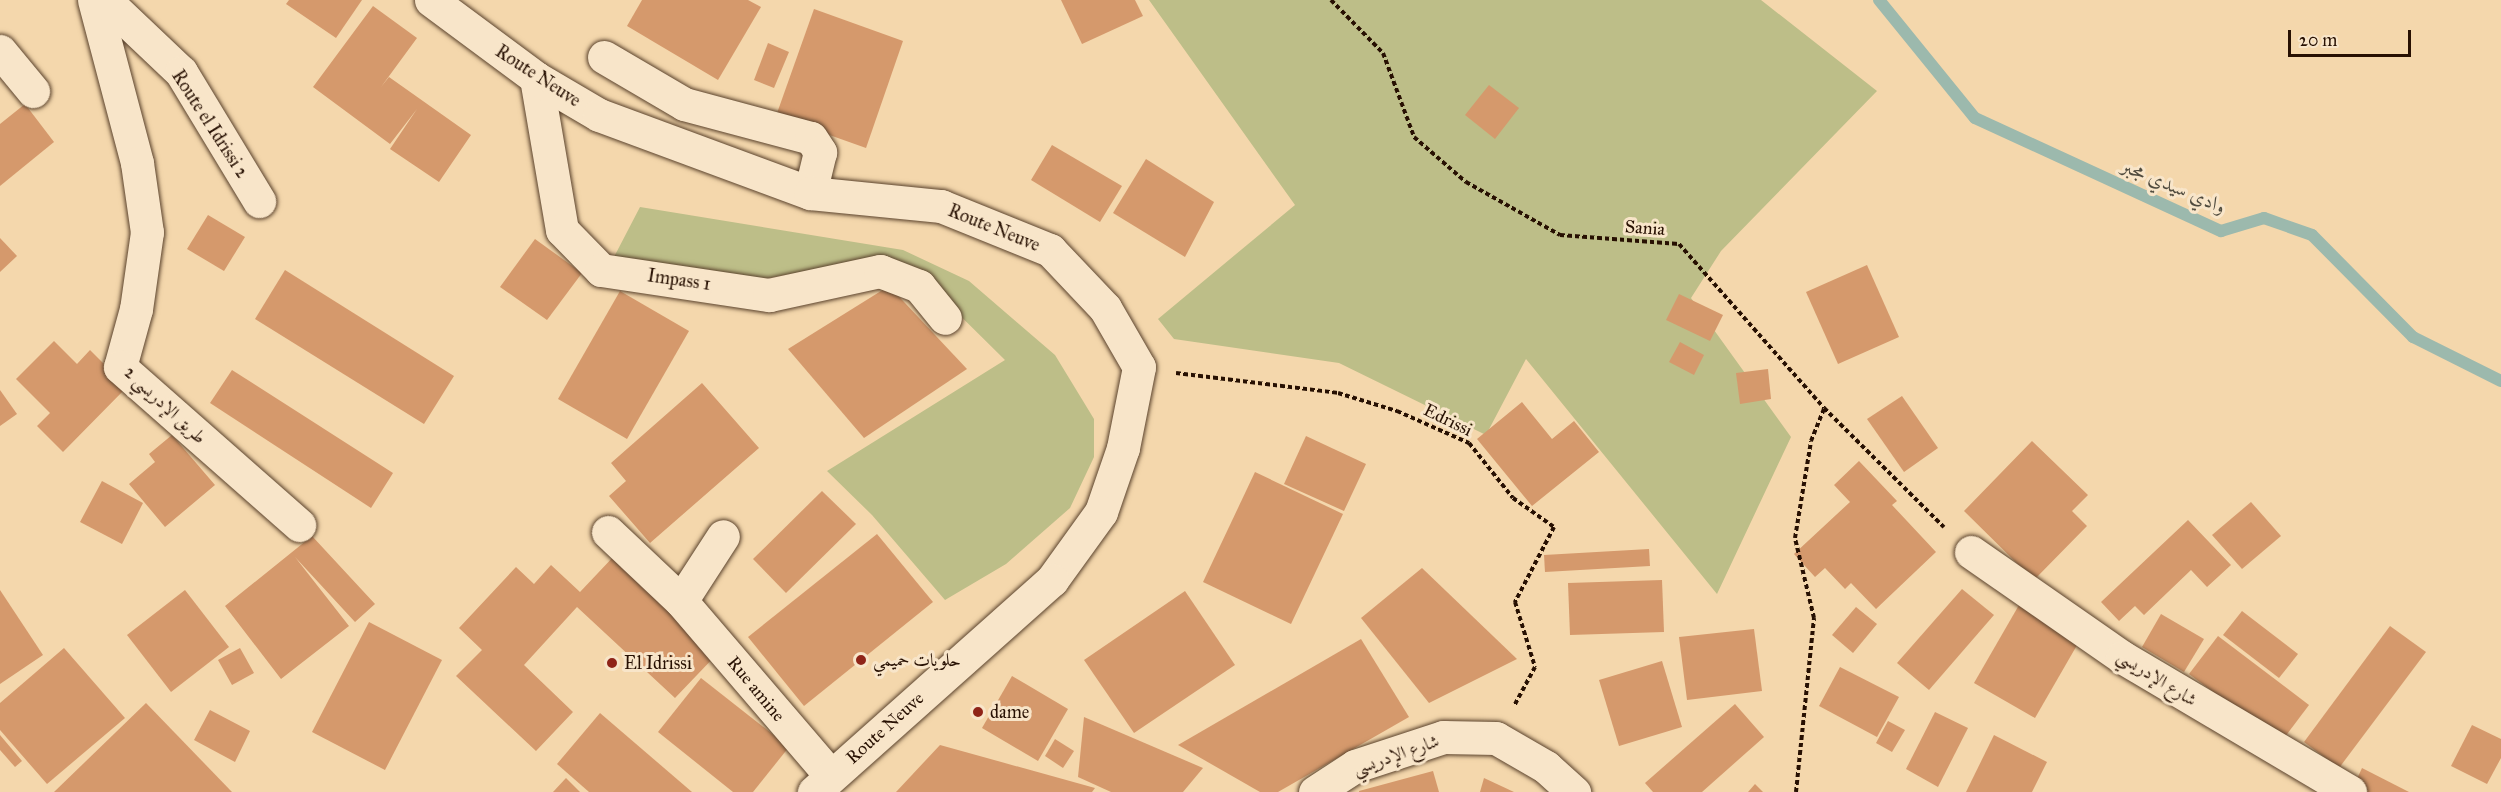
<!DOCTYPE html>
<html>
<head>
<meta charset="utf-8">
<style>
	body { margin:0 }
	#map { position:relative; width:2501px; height:792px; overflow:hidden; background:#f4d7ac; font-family:"IM FELL Great Primer",Amiri,serif }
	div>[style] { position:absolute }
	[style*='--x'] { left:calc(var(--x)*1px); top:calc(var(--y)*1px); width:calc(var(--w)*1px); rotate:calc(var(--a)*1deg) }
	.green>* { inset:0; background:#bdbe88 }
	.stream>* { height:12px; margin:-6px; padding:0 6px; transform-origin:6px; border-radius:6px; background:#9cb9ad }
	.building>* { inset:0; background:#d5996c }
	.path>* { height:4px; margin-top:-2px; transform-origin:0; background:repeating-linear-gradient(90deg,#271002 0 4.5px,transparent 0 7.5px) }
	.roads { filter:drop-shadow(0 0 2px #5a422c) drop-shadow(0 0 2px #5a422c) }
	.street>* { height:33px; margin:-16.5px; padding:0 16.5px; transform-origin:16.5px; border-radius:16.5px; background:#f8e5c9 }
	.secondary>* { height:33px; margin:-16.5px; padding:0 16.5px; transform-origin:16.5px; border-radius:16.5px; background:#f8e5c9 }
	.dots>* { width:16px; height:16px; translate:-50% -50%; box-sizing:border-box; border:3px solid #f8e5c9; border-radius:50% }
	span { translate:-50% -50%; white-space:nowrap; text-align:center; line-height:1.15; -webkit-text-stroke:6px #f8e5c9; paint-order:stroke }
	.street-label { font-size:18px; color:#271002 }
	.poi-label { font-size:18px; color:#271002 }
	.left { translate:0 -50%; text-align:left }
	.water-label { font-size:20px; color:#504b3e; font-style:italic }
	.scale { position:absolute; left:2288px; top:30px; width:123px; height:27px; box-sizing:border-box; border:3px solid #271002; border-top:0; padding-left:8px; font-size:18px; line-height:21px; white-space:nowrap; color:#271002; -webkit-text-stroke:4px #f8e5c9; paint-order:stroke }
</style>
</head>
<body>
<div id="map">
	<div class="green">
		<i style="clip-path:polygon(1149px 0,1761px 0,1877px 91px,1721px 251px,1691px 298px,1791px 437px,1717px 594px,1526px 359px,1486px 435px,1339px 363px,1174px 339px,1158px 319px,1295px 205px)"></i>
		<i style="clip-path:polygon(640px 207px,903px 250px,969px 281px,1055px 355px,1094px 419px,1094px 457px,1070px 508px,1006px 564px,945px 600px,872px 515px,827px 471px,1005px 360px,919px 275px,854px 262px,763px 279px,614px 257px)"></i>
	</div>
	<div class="stream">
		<i style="--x:1879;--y:0;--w:152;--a:50.9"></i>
		<i style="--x:1975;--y:118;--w:271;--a:24.7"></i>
		<i style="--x:2221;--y:231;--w:45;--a:-16.8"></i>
		<i style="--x:2264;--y:218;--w:51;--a:19.5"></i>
		<i style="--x:2312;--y:235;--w:144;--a:45.3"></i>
		<i style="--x:2413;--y:337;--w:98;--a:26.6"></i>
	</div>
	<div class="building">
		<i style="clip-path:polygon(289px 0,362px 0,336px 38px,286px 4px)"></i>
		<i style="clip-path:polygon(642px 0,748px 0,761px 7px,718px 80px,627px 26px)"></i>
		<i style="clip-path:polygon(1061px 0,1135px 0,1143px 16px,1082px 44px)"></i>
		<i style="clip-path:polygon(373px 6px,417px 38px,381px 87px,389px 77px,471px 135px,439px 182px,390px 149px,417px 109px,390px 144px,313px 87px)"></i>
		<i style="clip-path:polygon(814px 9px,903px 41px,866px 148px,776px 116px)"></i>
		<i style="clip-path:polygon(768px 43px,789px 52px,774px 88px,754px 80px)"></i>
		<i style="clip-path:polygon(1489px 85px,1519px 108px,1495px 139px,1465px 115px)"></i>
		<i style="clip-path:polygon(25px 104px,54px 142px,0 186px,0 124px)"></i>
		<i style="clip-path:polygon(1052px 145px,1122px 186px,1100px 222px,1031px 180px)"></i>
		<i style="clip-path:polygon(1146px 159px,1214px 202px,1185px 257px,1113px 213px)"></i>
		<i style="clip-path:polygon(208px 215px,245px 237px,224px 271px,187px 249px)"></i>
		<i style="clip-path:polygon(0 238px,17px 256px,0 272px)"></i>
		<i style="clip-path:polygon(535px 239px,582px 273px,547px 320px,500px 287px)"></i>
		<i style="clip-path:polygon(1867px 265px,1899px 337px,1838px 364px,1806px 292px)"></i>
		<i style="clip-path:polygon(285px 270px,454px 376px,424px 424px,255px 319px)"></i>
		<i style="clip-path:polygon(889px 286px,967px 369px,864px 438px,788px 349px)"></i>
		<i style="clip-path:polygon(620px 291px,689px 331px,627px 439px,558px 399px)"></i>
		<i style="clip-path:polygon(1679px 294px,1723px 315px,1710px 341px,1666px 320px)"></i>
		<i style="clip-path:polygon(54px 341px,77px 364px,90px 350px,127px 387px,63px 452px,37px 426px,50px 413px,16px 379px)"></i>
		<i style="clip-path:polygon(1680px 342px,1704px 355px,1694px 375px,1669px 362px)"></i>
		<i style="clip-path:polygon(1768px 369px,1771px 399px,1740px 404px,1736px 373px)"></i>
		<i style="clip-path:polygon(232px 370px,393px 473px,371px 508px,210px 403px)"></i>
		<i style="clip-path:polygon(702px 383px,759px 448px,650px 543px,609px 496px,626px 481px,611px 463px)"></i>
		<i style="clip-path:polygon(0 390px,17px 414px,0 426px)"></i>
		<i style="clip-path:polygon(1902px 396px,1938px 448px,1904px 472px,1867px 419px)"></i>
		<i style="clip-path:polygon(1522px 402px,1552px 439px,1574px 421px,1599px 452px,1532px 506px,1477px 439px)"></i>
		<i style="clip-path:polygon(172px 435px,215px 485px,165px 527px,129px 484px,155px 462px,149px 454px)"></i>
		<i style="clip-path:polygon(1306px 436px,1366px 464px,1344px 511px,1284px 484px)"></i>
		<i style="clip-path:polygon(2032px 441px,2088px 495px,2072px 511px,2087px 526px,2034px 580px,1964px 511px)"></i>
		<i style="clip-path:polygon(1859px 461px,1897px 501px,1892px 505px,1936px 552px,1876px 609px,1851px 583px,1845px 589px,1825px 568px,1815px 577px,1794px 554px,1850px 502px,1834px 485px)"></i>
		<i style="clip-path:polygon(1255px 472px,1343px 514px,1291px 624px,1203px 582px)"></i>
		<i style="clip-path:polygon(102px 481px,143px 503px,122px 544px,80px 522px)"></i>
		<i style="clip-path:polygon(822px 491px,856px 524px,786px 593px,753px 559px)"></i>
		<i style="clip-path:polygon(2251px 502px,2281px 536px,2242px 569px,2212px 535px)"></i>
		<i style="clip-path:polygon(2188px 520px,2231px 565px,2207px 587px,2191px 570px,2144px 615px,2135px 606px,2119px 621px,2101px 602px)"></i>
		<i style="clip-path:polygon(877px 534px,933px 602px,804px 706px,748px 637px)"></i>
		<i style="clip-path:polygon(312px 536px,375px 604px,355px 622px,295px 557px,349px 626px,281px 679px,225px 606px)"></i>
		<i style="clip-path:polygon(1649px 549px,1650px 566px,1545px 572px,1544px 555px)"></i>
		<i style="clip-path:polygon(615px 555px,719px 652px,675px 698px,577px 607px,524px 665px,573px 712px,536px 751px,456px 676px,482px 650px,459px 628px,516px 567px,534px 584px,551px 565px,580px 592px)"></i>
		<i style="clip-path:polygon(1422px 568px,1517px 659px,1429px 703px,1361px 618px)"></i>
		<i style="clip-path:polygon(1662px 580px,1664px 632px,1570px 635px,1568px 583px)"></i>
		<i style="clip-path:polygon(1962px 589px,1994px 615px,1929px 690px,1897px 663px)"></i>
		<i style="clip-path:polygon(0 590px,43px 655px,0 684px)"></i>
		<i style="clip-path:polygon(185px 590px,229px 647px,171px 692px,127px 635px)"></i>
		<i style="clip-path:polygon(1185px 591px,1235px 665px,1134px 733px,1084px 660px)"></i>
		<i style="clip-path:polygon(2019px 605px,2080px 640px,2035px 718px,1974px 683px)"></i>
		<i style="clip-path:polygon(1856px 607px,1877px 624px,1853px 653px,1832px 635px)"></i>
		<i style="clip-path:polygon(2242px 611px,2298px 654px,2279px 678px,2223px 635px)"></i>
		<i style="clip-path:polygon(2161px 614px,2204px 639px,2184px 672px,2142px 647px)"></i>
		<i style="clip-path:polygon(369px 622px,442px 660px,385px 770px,312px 732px)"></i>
		<i style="clip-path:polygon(2390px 626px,2426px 652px,2339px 768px,2304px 742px)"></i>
		<i style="clip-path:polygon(1754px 629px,1762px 691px,1687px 700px,1679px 637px)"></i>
		<i style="clip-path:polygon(2218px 636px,2309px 705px,2281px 742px,2189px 674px)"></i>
		<i style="clip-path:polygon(1361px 639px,1409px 717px,1278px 792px,1260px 792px,1178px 745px)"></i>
		<i style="clip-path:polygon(64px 648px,125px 718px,47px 784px,0 730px,0 703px)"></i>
		<i style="clip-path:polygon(240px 648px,254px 673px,232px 685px,218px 660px)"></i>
		<i style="clip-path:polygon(1662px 661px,1682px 727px,1619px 746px,1599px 680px)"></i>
		<i style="clip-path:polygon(1840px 667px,1899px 697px,1877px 737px,1819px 706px)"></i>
		<i style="clip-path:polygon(1012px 676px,1068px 709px,1038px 761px,982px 728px)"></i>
		<i style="clip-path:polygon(701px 678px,789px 747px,753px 792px,733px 792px,658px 732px)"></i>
		<i style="clip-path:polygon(146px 703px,232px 792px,54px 792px)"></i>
		<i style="clip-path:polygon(1735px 704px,1764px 737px,1702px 792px,1653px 792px,1645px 783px)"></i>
		<i style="clip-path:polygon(210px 710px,250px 731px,235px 762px,194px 740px)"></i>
		<i style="clip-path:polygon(1935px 712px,1968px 728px,1938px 787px,1906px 769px)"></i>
		<i style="clip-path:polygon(600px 713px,692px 792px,589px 792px,557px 764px)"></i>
		<i style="clip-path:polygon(1084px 717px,1203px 768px,1183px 792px,1111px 792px,1078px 777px)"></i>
		<i style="clip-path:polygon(1888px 721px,1905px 730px,1892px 752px,1876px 743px)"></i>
		<i style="clip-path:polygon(2472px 725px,2501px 739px,2501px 758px,2487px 784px,2451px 766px)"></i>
		<i style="clip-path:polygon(0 735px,22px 761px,15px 767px,0 750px)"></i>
		<i style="clip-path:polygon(1994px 735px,2047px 762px,2032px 792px,1966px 792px)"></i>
		<i style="clip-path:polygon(1055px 739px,1074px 751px,1063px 768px,1045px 756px)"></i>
		<i style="clip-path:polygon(940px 745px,1095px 788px,1092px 792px,896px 792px)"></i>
		<i style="clip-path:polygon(2362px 768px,2409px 792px,2351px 792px)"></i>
		<i style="clip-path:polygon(1433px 771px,1439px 792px,1359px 792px,1359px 791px)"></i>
		<i style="clip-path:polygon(566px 778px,580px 792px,553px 792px)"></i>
		<i style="clip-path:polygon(1484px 778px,1514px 792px,1480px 792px)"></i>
		<i style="clip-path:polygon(1755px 784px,1763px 792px,1748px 792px)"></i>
	</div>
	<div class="path">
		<i style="--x:1331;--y:0;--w:74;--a:45.5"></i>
		<i style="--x:1383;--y:53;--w:90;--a:69.7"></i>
		<i style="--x:1414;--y:137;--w:69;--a:40.9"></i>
		<i style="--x:1466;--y:182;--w:108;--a:29.4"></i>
		<i style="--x:1560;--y:235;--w:119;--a:4.3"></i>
		<i style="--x:1679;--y:244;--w:219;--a:48.5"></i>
		<i style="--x:1824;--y:408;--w:169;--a:44.8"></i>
		<i style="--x:1176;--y:373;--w:163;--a:7"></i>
		<i style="--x:1338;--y:393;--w:62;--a:17"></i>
		<i style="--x:1397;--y:411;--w:79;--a:24"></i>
		<i style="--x:1469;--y:443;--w:70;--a:51.3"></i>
		<i style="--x:1513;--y:498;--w:50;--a:35.3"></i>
		<i style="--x:1554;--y:527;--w:85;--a:117.5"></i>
		<i style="--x:1515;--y:602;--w:68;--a:72.9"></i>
		<i style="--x:1535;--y:667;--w:44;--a:118.3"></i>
		<i style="--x:1796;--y:792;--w:175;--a:-84.1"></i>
		<i style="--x:1814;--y:618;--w:82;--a:-103.4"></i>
		<i style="--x:1795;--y:538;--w:98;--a:-80.6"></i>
		<i style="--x:1811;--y:441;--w:35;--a:-68"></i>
	</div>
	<div class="roads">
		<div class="street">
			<i style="--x:94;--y:0;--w:169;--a:75.2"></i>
			<i style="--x:137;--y:163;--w:70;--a:81.8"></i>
			<i style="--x:147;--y:232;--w:78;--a:98.1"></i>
			<i style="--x:136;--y:309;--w:60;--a:105.4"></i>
			<i style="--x:120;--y:367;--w:239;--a:41.4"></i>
			<i style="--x:105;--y:0;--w:105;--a:43.5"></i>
			<i style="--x:181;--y:72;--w:151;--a:58.8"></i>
			<i style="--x:0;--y:51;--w:52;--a:50.5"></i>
			<i style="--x:604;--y:57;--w:93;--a:30.4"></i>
			<i style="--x:684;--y:104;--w:131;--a:15"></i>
			<i style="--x:811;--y:138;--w:17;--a:57"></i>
			<i style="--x:820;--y:152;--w:42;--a:103.7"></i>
			<i style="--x:536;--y:78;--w:154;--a:80.3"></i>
			<i style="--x:562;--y:230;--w:56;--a:45.7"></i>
			<i style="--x:601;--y:270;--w:170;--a:8.5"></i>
			<i style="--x:769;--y:295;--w:114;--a:-12.2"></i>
			<i style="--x:880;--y:271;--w:42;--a:21"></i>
			<i style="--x:919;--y:286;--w:41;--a:50.9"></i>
			<i style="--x:608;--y:532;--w:100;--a:43.4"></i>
			<i style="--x:681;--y:601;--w:230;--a:49.4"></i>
			<i style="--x:1971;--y:552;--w:184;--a:34.8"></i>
			<i style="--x:2122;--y:657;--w:265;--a:30.6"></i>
			<i style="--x:681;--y:601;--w:77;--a:-57.1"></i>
			<i style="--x:1315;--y:792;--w:48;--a:-33"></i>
			<i style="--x:1355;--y:766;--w:93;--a:-18.2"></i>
			<i style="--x:1443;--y:737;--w:53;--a:1.1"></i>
			<i style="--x:1496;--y:738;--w:58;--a:30.1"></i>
			<i style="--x:1546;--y:767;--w:38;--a:42"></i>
		</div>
		<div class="secondary">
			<i style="--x:431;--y:0;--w:131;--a:36.6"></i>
			<i style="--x:536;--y:78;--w:73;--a:30.4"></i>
			<i style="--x:599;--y:115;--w:225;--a:20.3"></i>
			<i style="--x:810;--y:193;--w:132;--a:5.7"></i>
			<i style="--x:941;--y:206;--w:118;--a:22"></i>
			<i style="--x:1050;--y:250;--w:80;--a:46.5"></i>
			<i style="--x:1105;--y:308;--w:68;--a:60"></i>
			<i style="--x:1139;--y:367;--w:83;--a:101.2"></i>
			<i style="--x:1123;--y:448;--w:68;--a:109"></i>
			<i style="--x:1101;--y:512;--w:84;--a:125.8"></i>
			<i style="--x:1052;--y:580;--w:319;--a:138.3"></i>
		</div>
	</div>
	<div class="dots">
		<i style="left:861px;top:660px;background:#8f2418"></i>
		<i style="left:612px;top:663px;background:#8f2418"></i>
		<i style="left:978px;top:712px;background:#8f2418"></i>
	</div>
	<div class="street-label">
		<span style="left:538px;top:76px;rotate:33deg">Route Neuve</span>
		<span style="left:210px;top:124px;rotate:57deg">Route el Idrissi 2</span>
		<span style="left:994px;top:228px;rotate:22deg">Route Neuve</span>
		<span style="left:1645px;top:228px;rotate:4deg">Sania</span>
		<span style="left:679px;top:280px;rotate:8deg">Impass 1</span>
		<span style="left:165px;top:405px;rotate:43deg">طريق الإدريسي 2</span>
		<span style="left:1448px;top:420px;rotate:26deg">Edrissi</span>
		<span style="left:2157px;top:678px;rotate:32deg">شارع الإدريسي</span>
		<span style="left:756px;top:689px;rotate:50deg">Rue amine</span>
		<span style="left:885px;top:728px;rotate:-42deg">Route Neuve</span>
		<span style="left:1396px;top:755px;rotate:-19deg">شارع الإدريسي</span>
	</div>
	<div class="poi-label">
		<span class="left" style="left:873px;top:660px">حلويات حميمي</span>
		<span class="left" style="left:624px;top:663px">El Idrissi</span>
		<span class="left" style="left:990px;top:712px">dame</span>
	</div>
	<div class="water-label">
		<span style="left:2174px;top:186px;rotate:23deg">وادي سيدي مجبر</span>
	</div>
	<div class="scale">20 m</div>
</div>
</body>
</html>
